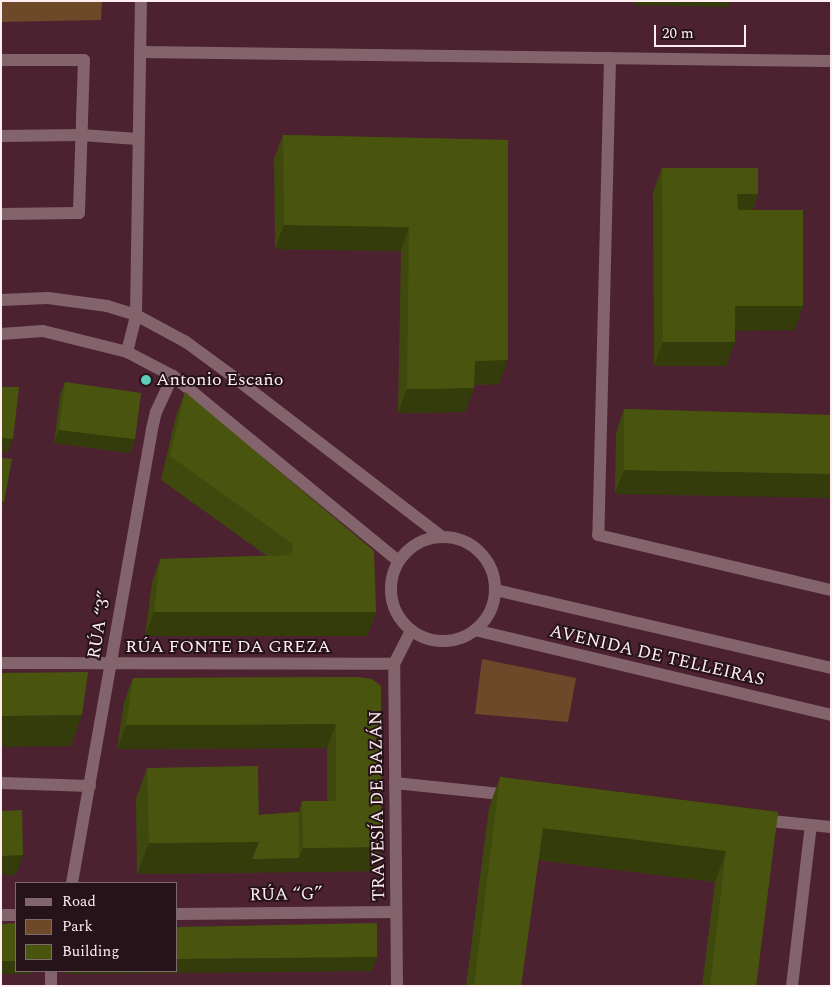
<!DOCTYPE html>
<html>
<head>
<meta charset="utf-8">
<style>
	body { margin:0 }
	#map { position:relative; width:832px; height:987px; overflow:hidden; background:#4c2230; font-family:Spectral,serif }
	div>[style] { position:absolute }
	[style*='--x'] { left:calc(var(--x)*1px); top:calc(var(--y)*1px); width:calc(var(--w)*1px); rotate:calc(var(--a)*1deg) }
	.green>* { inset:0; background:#6d4829 }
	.lane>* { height:12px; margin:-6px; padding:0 6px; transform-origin:6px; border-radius:6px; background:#83646d }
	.street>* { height:12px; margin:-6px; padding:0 6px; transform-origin:6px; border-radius:6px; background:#83646d }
	.street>.ring { margin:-6px; padding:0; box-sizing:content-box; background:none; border:12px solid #83646d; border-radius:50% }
	.wall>* { inset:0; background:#3f490d }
	.shaded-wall>* { inset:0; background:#333c0a }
	.building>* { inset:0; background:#49550f }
	.dots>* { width:14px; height:14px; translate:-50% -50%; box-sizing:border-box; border:2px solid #261319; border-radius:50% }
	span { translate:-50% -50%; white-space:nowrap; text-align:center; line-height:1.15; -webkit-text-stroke:4px #261319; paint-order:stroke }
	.poi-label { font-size:18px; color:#ffedf2 }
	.left { translate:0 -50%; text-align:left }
	.street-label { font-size:18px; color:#ffedf2 }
	.frame { position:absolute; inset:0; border:2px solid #ffedf2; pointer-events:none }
	.legend { position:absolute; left:15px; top:882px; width:162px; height:90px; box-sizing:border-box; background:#261319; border:1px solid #7d6a70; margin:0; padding:6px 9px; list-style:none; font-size:15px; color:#ffedf2 }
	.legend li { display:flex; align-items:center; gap:10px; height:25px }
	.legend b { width:25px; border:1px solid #7d6a70 }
	.scale { position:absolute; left:654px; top:25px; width:92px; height:22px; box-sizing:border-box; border:2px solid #ffedf2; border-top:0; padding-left:6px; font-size:15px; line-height:18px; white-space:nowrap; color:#ffedf2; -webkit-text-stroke:4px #261319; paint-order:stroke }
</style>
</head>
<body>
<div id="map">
	<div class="green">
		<i style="clip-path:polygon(1px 1px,102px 1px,101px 20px,1px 22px)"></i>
		<i style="clip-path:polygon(482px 659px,576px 678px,568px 722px,475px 714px)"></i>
	</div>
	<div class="lane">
		<i style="--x:140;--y:52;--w:691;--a:0.75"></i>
		<i style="--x:610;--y:58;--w:477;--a:91.4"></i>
		<i style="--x:598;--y:535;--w:239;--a:13.3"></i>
		<i style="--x:1;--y:60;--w:83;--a:0"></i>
		<i style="--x:84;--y:60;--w:153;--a:91.9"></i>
		<i style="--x:79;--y:213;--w:78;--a:179.3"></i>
		<i style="--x:1;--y:136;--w:80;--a:-0.7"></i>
		<i style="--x:81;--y:135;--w:57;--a:4"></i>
		<i style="--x:127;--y:352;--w:38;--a:-76"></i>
		<i style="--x:136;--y:315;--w:314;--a:-89.1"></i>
		<i style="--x:1;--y:783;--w:89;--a:1.9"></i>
	</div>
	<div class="street">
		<i style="--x:1;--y:300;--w:47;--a:-2.4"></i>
		<i style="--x:48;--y:298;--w:60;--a:7.7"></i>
		<i style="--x:107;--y:306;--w:30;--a:17"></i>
		<i style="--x:136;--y:315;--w:57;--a:28.4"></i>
		<i style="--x:186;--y:342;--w:56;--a:36.3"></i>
		<i style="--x:231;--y:375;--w:265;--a:37.5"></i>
		<i style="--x:1;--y:334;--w:42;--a:-4.1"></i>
		<i style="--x:43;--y:331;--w:87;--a:14"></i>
		<i style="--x:127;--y:352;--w:52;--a:27.6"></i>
		<i style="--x:173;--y:376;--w:291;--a:39.4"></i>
		<i class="ring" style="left:391px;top:537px;width:92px;height:92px"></i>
		<i style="--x:496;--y:590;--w:344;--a:13.1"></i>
		<i style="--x:475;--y:630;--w:366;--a:13.4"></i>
		<i style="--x:1;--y:663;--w:393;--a:0.1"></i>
		<i style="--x:395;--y:783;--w:116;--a:6"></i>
		<i style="--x:761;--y:820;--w:70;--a:5.7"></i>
		<i style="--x:72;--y:883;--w:461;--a:-80"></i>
		<i style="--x:152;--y:429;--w:17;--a:-77"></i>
		<i style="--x:156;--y:412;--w:40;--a:-65"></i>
		<i style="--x:176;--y:914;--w:220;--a:-0.5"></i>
		<i style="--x:1;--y:915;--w:15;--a:0"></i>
		<i style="--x:51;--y:986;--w:15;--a:-90"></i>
		<i style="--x:397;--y:986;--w:322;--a:-90.5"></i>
		<i style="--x:394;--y:664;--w:38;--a:-63"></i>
		<i style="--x:792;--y:986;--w:162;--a:-83.3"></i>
	</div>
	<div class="wall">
		<i style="clip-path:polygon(283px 135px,508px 140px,499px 384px,474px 385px,474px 388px,465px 412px,398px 413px,401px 251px,275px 249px,274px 159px)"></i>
		<i style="clip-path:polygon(662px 168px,758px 194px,753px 210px,795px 330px,735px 330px,726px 366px,654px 366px,653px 192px)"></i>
		<i style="clip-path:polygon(65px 382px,135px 439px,130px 453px,54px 443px,60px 395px)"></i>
		<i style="clip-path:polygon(185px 392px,376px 612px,367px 636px,145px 636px,152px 583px,160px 559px,267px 556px,161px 480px,176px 416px)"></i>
		<i style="clip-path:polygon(624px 409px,831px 415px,615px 494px,616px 433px)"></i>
		<i style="clip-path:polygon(357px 677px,373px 871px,137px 874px,136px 799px,147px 768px,258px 815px,299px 812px,302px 801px,327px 801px,327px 748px,117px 749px,124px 702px,133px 678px)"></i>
		<i style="clip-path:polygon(500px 777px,778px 812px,756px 986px,702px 986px,715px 882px,538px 860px,521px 986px,466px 986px,489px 808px)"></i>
	</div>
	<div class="shaded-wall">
		<i style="clip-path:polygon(635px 1px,730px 1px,728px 7px,633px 5px)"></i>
		<i style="clip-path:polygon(737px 194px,758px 194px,750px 218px,728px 218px)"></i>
		<i style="clip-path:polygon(284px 225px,409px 227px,401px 251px,275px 249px)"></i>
		<i style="clip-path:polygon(735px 306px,803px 306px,795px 330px,726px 331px)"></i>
		<i style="clip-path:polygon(663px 342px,735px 342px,726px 366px,654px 366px)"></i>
		<i style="clip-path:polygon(508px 360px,499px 384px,466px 385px,475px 361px)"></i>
		<i style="clip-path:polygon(474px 388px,465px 412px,398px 413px,407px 389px)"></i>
		<i style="clip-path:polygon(59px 430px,135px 439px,130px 453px,54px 443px)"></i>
		<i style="clip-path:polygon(1px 438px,13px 439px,8px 452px,1px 452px)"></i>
		<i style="clip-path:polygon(624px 470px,831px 474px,831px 498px,615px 494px)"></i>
		<i style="clip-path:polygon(1px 501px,4px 502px,1px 509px)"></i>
		<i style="clip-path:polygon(154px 612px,376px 612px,367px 636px,145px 636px)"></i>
		<i style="clip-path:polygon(82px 715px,71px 746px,1px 747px,1px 716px)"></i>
		<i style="clip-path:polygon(336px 724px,327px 748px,117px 749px,126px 725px)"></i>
		<i style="clip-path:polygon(543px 828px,726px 851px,715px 882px,531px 859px)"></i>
		<i style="clip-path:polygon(259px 842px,299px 858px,303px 848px,382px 847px,373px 871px,137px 874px,149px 843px)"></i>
		<i style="clip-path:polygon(23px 855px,16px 875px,1px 875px,1px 856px)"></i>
		<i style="clip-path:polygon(377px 957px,372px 971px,66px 974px,67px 971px,176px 971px,176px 959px)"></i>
		<i style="clip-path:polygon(1px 961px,16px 961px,16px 971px,31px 971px,30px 974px,1px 974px)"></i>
	</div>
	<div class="building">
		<i style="clip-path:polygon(283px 135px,508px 140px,508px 360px,475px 361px,474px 388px,407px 389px,409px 227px,284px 225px)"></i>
		<i style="clip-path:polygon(662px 168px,758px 168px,758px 194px,737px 194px,738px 210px,803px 210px,803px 306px,735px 306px,735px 342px,663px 342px)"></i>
		<i style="clip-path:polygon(65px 382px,141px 393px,135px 439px,59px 430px)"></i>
		<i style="clip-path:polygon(1px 387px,19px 387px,13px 439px,1px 438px)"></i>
		<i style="clip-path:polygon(185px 392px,374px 551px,376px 612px,154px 612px,160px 559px,291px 555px,293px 544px,170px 456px)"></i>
		<i style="clip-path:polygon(624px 409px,831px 415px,831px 474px,624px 470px)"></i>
		<i style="clip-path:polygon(1px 458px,12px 459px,4px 502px,1px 501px)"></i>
		<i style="clip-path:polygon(88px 672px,82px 715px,1px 716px,1px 673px)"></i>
		<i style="clip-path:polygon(357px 677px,372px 679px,381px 686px,382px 847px,303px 848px,302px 801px,336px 801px,336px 724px,126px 725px,133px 678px)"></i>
		<i style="clip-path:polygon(258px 766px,259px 842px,149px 843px,147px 768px)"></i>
		<i style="clip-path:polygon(500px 777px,778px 812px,756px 986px,710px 986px,726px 851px,543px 828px,521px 986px,474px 986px)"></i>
		<i style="clip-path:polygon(22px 810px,23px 855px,1px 856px,1px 811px)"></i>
		<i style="clip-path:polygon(299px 812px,299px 858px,252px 859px,259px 842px,258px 815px)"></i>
		<i style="clip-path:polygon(16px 923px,16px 961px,1px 961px,1px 924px)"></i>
		<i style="clip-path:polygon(377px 923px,377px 957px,176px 959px,176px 927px)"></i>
	</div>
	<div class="dots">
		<i style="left:146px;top:380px;background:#5dceb9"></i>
	</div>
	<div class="poi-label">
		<span class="left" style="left:156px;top:380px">Antonio Escaño</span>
	</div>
	<div class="street-label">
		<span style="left:100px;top:625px;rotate:-80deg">RÚA “3”</span>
		<span style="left:228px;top:647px">RÚA FONTE DA GREZA</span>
		<span style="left:657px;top:656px;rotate:13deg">AVENIDA DE TELLEIRAS</span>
		<span style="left:378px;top:806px;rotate:-91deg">TRAVESÍA DE BAZÁN</span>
		<span style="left:286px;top:895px;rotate:-1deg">RÚA “G”</span>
	</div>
	<div class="frame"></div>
	<ul class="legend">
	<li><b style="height:6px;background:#83646d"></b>Road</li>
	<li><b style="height:14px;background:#6d4829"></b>Park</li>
	<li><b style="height:14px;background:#49550f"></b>Building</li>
	</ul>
	<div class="scale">20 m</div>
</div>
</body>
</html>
